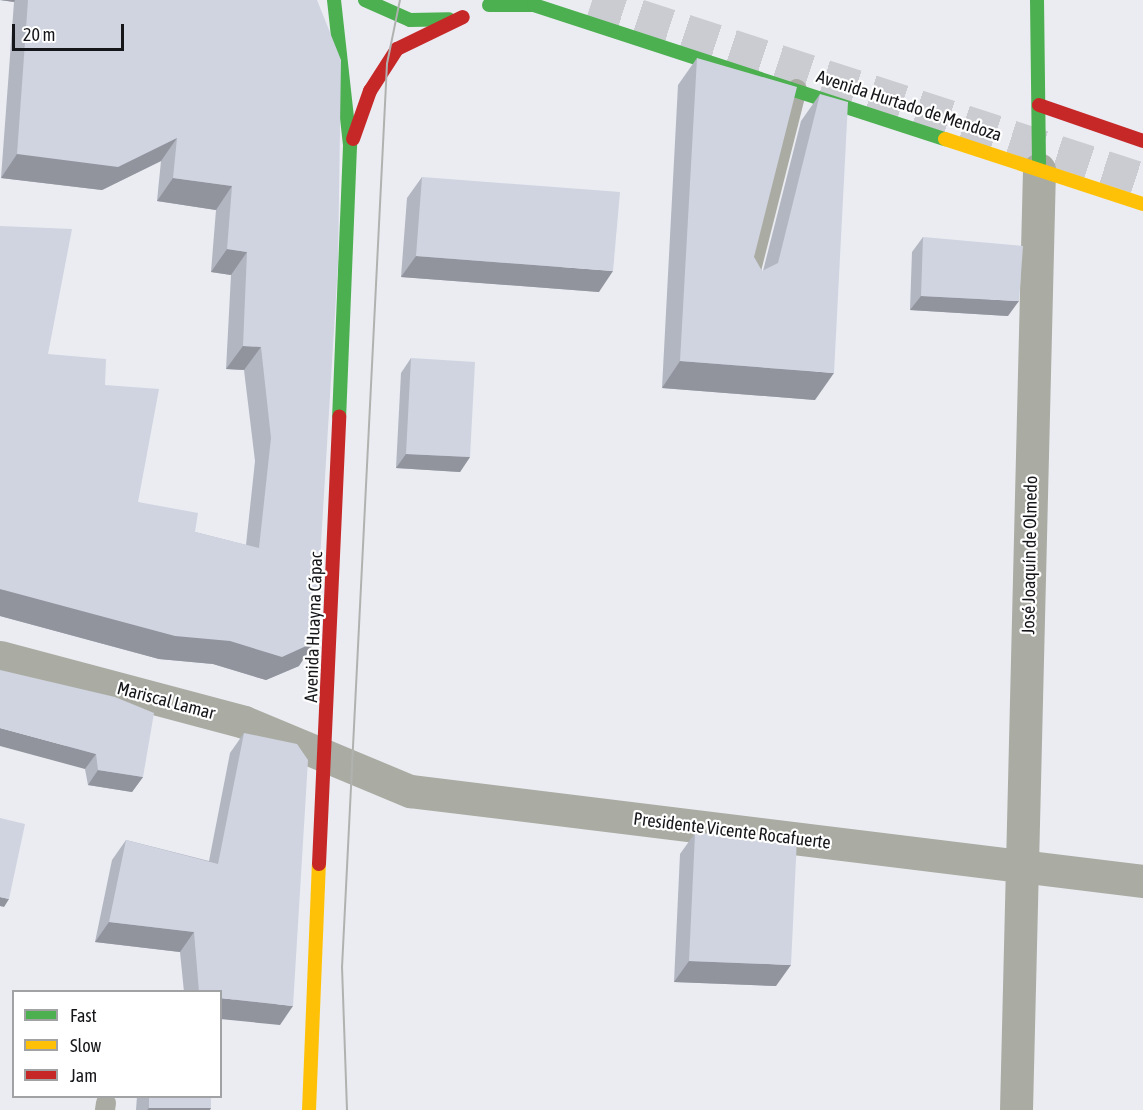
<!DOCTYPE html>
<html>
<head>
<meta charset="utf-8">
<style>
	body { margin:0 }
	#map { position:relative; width:1143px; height:1110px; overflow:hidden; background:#eaecf2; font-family:"Asap Condensed",sans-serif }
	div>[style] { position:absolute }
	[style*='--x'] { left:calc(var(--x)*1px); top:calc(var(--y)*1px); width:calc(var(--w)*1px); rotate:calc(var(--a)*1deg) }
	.secondary-tunnel>* { height:33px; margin-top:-16.5px; transform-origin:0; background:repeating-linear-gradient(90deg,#caccd1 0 33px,transparent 0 49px) }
	.lane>* { height:20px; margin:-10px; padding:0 10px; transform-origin:10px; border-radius:10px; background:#aaaca3 }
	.street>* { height:33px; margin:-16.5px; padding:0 16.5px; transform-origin:16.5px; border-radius:16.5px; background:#aaaca3 }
	.fast>* { height:14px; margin:-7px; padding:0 7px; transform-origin:7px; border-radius:7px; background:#4caf50 }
	.slow>* { height:14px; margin:-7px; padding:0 7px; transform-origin:7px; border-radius:7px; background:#ffc107 }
	.jam>* { height:14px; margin:-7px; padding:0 7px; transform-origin:7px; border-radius:7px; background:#c62828 }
	.tram>* { height:1.5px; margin:-0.75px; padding:0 0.75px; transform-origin:0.75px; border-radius:0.75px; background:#b0b2b0 }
	.wall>* { inset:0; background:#b2b6c1 }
	.shaded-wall>* { inset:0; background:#91949d }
	.building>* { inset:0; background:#cfd4e0 }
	span { translate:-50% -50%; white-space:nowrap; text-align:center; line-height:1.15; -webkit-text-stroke:4.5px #fff; paint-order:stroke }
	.street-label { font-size:18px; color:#151619 }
	.legend { position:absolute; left:12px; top:990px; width:210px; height:108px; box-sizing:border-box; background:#fff; border:2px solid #a1a2a3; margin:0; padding:8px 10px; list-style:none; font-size:18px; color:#151619 }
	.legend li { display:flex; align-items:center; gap:12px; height:30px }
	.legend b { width:30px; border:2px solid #a1a2a3 }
	.scale { position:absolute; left:12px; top:24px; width:112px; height:27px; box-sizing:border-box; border:3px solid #151619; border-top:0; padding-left:8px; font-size:18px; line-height:21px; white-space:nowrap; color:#151619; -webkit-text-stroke:4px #fff; paint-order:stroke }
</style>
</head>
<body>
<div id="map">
	<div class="secondary-tunnel">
		<i style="--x:592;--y:0;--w:579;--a:18"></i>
	</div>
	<div class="lane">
		<i style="--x:748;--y:282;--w:199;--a:-75.8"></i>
		<i style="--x:105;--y:1110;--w:7;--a:-82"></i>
	</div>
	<div class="street">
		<i style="--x:0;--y:657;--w:253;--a:14.9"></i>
		<i style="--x:244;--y:722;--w:180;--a:22.6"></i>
		<i style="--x:410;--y:791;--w:739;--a:7"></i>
		<i style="--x:1016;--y:1110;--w:941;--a:-88.6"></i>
	</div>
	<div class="fast">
		<i style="--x:334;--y:0;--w:147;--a:83.7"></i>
		<i style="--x:350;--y:146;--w:270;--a:92.3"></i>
		<i style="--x:365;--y:0;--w:49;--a:24"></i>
		<i style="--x:410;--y:20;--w:39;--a:-1"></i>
		<i style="--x:1037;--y:0;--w:169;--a:89.3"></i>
		<i style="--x:489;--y:5;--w:45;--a:0"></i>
		<i style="--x:534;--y:5;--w:432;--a:18.1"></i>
	</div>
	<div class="slow">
		<i style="--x:945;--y:139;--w:208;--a:18.2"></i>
		<i style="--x:309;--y:1110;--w:246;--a:-87.7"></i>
	</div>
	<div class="jam">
		<i style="--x:1039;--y:105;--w:110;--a:19.1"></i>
		<i style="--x:353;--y:139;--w:51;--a:-70.5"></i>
		<i style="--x:370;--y:91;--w:50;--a:-57.3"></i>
		<i style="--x:397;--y:49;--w:73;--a:-25.9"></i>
		<i style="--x:319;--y:864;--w:448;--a:-87.4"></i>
	</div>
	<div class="tram">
		<i style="--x:347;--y:1110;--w:142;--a:-92"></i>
		<i style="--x:342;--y:968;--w:905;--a:-87.15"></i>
		<i style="--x:387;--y:64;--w:65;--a:-78.5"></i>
	</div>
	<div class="wall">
		<i style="clip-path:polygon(0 0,317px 0,299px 666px,266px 680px,213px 664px,159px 659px,0 616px,0 226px,48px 354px,105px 385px,138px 502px,195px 532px,246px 545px,255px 461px,244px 370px,226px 369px,231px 275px,211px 272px,216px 210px,157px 201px,161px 161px,102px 190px,1px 178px,14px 2px)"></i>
		<i style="clip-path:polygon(697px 58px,754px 257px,762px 271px,763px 271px,801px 121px,820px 94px,815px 400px,662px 388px,678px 85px)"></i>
		<i style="clip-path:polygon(422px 177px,599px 292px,401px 277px,407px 198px)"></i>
		<i style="clip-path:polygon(923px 237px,1008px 316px,910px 310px,912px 252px)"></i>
		<i style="clip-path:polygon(411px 358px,470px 457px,460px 472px,396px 468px,401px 373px)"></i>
		<i style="clip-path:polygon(0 670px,143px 777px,132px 792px,88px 785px,85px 769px)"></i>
		<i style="clip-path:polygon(244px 733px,280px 1025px,220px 992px,184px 992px,180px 952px,95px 942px,112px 860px,126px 840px,209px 861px,230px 753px)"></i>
		<i style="clip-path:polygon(695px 833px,776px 986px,674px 982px,680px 854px)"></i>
		<i style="clip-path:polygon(137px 1096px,211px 1096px,210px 1110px,136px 1110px)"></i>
	</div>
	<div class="shaded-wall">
		<i style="clip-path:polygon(0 0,15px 0,14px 2px)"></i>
		<i style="clip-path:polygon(177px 138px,161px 161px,102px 190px,1px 178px,17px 154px)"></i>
		<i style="clip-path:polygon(173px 178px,232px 186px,216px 210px,157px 201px)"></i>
		<i style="clip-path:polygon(227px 249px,247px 252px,231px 275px,211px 272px)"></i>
		<i style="clip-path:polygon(416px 256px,613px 271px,599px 292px,401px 277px)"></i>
		<i style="clip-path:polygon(921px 296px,1019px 301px,1008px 316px,910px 310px)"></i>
		<i style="clip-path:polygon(243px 346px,261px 347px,244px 370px,226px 369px)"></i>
		<i style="clip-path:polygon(680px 361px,834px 373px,815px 400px,662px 388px)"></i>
		<i style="clip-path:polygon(406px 454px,470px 457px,460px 472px,396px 468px)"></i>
		<i style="clip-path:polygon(0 589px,315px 642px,299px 666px,266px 680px,213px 664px,159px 659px,0 616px)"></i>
		<i style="clip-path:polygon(0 728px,96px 754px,85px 769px,0 746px)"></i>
		<i style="clip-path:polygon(98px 770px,143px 777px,132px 792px,88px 785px)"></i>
		<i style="clip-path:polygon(0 897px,9px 899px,4px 907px,0 906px)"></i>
		<i style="clip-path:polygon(109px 922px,194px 932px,180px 952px,95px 942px)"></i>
		<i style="clip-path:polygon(689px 961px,791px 965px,776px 986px,674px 982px)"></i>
		<i style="clip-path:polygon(220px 998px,293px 1006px,280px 1025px,220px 1019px)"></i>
		<i style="clip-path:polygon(149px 1108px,211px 1108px,210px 1110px,147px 1110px)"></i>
	</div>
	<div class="building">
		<i style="clip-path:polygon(28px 0,317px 0,341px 60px,338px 264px,315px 642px,282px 657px,230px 641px,175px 636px,0 589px,0 226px,72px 229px,48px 354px,106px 359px,105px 385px,159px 389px,138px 502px,198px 513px,195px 532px,259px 548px,271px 438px,261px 347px,243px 346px,247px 252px,227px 249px,232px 186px,173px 178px,177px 138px,118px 167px,17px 154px)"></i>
		<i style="clip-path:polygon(697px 58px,797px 87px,754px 257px,762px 271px,778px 263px,820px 94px,848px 102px,834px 373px,680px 361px)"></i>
		<i style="clip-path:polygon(422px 177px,620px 192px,613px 271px,416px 256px)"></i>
		<i style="clip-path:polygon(923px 237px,1023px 246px,1019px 301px,921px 296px)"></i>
		<i style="clip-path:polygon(411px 358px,475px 362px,470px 457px,406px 454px)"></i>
		<i style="clip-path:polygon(0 670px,115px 697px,154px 713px,143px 777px,98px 770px,96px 754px,0 728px)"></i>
		<i style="clip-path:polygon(244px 733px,297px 744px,308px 760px,293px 1006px,220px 998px,220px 992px,199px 992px,194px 932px,109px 922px,126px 840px,218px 864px)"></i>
		<i style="clip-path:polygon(0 818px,25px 824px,9px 899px,0 897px)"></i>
		<i style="clip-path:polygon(695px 833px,797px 837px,791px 965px,689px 961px)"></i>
		<i style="clip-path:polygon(149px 1096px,211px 1096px,211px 1108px,149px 1108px)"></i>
	</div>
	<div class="street-label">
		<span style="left:909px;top:106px;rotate:18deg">Avenida Hurtado de Mendoza</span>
		<span style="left:1030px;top:555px;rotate:-89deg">José Joaquín de Olmedo</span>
		<span style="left:314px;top:627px;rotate:-88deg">Avenida Huayna Cápac</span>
		<span style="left:166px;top:701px;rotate:15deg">Mariscal Lamar</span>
		<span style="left:732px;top:831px;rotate:7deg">Presidente Vicente Rocafuerte</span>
	</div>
	<ul class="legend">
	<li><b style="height:8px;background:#4caf50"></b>Fast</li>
	<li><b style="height:8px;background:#ffc107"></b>Slow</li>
	<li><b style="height:8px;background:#c62828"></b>Jam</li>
	</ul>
	<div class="scale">20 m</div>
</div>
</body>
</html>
